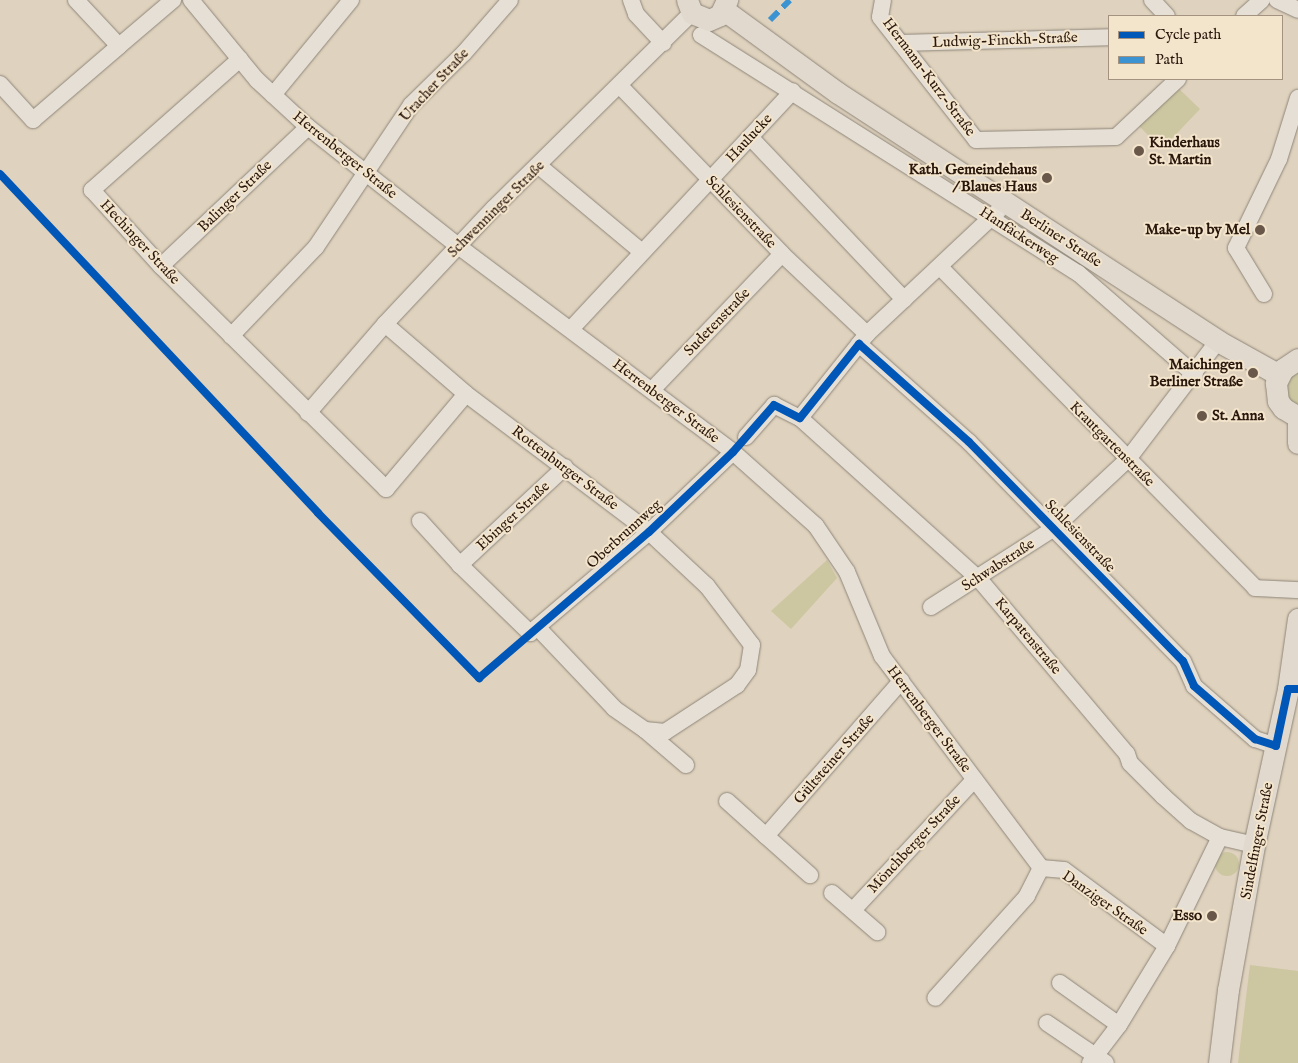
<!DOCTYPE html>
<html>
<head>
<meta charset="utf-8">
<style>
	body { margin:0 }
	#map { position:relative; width:1298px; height:1063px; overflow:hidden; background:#dfd2be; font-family:"IM FELL English",serif }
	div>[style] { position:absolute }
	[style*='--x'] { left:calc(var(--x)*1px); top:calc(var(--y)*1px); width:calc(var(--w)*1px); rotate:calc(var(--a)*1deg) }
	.green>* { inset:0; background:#ccc6a1 }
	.round { border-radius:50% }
	.roads { filter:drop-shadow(0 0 1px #8f8679) drop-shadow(0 0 1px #8f8679) }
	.minor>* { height:16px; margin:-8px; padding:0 8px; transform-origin:8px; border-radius:8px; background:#e5dfd5 }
	.major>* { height:21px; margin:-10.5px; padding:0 10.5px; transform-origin:10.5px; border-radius:10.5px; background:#e1d9cd }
	.quiet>* { height:6px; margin-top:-3px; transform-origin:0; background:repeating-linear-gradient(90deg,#3c93d2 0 12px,transparent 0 18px) }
	.cycleway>* { height:8px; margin:-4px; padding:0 4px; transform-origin:4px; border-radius:4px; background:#0057b8 }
	.dots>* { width:14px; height:14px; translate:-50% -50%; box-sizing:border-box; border:2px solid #f3e4cc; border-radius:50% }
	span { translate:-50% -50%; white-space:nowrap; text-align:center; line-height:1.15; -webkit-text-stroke:4px #f3e4cc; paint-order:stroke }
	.street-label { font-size:15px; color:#2a170c }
	.poi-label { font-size:15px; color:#2a170c; font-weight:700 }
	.left { translate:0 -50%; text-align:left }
	.right { translate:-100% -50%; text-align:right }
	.legend { position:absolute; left:1108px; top:15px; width:175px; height:65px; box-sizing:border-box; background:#f3e4cc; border:1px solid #a3927f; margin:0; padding:6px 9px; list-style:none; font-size:15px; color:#2a170c }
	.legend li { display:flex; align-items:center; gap:10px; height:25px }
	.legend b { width:25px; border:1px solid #a3927f }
</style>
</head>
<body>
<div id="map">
	<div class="green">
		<i style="clip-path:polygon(1178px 88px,1200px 109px,1162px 149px,1138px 125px)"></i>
		<i style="clip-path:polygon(1298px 366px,1298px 409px,1284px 396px,1283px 384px)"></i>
		<i style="clip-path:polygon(827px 560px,837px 578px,791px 629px,771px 611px)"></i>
		<i class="round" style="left:1215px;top:852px;width:24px;height:24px"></i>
		<i style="clip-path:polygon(1250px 965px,1298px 971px,1298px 1063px,1238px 1063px)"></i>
	</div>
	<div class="roads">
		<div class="minor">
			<i style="--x:191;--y:0;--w:104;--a:50.5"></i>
			<i style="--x:257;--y:80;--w:69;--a:42.7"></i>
			<i style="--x:308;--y:127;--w:191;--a:38.4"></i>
			<i style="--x:458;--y:246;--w:344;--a:36.8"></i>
			<i style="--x:733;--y:452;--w:111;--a:41.7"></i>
			<i style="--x:816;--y:526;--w:55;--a:56"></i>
			<i style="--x:847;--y:572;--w:91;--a:67.4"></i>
			<i style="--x:882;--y:656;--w:265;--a:53.1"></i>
			<i style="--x:1041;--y:868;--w:31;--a:117"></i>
			<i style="--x:1027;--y:896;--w:137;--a:132"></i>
			<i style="--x:631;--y:0;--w:15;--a:70"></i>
			<i style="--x:636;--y:14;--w:40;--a:47"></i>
			<i style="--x:883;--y:0;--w:17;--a:100"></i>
			<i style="--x:880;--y:17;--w:156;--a:52"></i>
			<i style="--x:976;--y:140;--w:140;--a:-1.2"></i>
			<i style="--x:1116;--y:137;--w:85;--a:-43.1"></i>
			<i style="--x:1152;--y:0;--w:22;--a:47"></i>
			<i style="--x:1277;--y:0;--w:23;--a:25"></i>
			<i style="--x:1244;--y:16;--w:24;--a:-42"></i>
			<i style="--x:701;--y:35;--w:446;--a:32.3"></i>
			<i style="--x:1078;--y:273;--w:155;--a:41.1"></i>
			<i style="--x:900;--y:43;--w:209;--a:-1.6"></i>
			<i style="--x:119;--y:46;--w:71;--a:-40.4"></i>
			<i style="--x:240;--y:59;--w:198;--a:138.5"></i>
			<i style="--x:92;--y:190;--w:103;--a:47.8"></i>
			<i style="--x:161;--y:266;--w:317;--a:44.7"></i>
			<i style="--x:386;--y:489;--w:124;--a:-49.9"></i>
			<i style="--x:0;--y:84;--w:49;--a:47.5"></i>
			<i style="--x:33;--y:120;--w:113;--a:-40.7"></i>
			<i style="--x:119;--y:46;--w:63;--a:-133.1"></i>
			<i style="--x:620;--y:86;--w:233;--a:46"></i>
			<i style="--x:782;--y:254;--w:117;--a:43.3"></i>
			<i style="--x:273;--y:95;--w:123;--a:-50.6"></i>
			<i style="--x:750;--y:137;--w:224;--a:46.5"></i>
			<i style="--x:539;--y:166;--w:134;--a:39.9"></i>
			<i style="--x:161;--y:266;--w:202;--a:-43.4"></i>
			<i style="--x:940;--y:267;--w:450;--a:45.5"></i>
			<i style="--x:1255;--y:588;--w:43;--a:2.7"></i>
			<i style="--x:1264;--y:294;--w:54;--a:-121.3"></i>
			<i style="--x:1236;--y:248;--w:99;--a:-64.2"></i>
			<i style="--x:1279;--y:159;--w:64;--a:-72.7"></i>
			<i style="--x:385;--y:324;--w:107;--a:40.8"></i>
			<i style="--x:466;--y:394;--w:229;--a:37"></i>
			<i style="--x:649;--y:532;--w:79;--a:43"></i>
			<i style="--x:707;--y:586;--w:74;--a:52.7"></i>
			<i style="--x:752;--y:645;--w:25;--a:99"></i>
			<i style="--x:748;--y:670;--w:19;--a:126"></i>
			<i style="--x:737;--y:685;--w:86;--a:146.9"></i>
			<i style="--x:665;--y:732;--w:20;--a:-174"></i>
			<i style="--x:645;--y:730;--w:38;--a:-145"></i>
			<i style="--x:614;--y:708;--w:110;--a:-133.5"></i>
			<i style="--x:571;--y:329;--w:325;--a:-47"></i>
			<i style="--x:231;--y:336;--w:123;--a:-46.3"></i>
			<i style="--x:316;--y:247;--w:171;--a:-56.2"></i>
			<i style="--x:411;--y:105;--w:74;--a:-44.5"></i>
			<i style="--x:464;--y:53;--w:70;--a:-49"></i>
			<i style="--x:859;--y:344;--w:147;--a:41.7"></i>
			<i style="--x:969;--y:442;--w:306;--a:45.7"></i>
			<i style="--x:1183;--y:661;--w:27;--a:66"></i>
			<i style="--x:1194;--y:686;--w:81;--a:41"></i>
			<i style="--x:1255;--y:739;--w:22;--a:18"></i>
			<i style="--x:652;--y:390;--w:188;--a:-46.3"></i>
			<i style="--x:308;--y:413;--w:118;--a:-49.1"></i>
			<i style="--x:385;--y:324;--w:159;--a:-46.8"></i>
			<i style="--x:494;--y:208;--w:278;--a:-44.6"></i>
			<i style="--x:800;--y:418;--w:107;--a:-51.4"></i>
			<i style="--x:867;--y:334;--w:180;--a:-43.2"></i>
			<i style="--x:746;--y:437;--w:43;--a:-48.8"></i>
			<i style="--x:774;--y:405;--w:29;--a:27"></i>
			<i style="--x:800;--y:418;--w:241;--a:42"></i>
			<i style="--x:979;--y:579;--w:229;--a:49.8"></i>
			<i style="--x:1127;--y:754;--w:9;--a:72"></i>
			<i style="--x:1130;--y:763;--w:47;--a:45"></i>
			<i style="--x:1163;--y:796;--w:38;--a:42"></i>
			<i style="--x:1191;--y:821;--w:33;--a:29"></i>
			<i style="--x:1220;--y:837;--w:35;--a:13"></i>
			<i style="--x:565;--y:467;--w:144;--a:137"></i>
			<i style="--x:460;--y:565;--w:98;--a:44.2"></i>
			<i style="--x:530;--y:633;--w:156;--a:-40.3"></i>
			<i style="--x:649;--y:532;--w:116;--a:-43.6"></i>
			<i style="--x:420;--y:521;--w:59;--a:47.7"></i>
			<i style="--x:931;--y:607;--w:145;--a:-32.6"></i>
			<i style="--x:1053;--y:529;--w:103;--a:-43"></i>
			<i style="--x:1128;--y:459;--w:148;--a:-52.7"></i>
			<i style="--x:645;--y:730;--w:54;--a:40.5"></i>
			<i style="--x:727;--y:801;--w:52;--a:41.9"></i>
			<i style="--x:766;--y:836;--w:206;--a:-48.9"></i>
			<i style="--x:766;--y:836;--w:59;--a:41.6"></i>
			<i style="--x:1041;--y:868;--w:23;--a:5"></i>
			<i style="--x:1064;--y:870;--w:128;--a:36.4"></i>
			<i style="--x:832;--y:893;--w:60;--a:40.9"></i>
			<i style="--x:854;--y:909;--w:176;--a:-47.1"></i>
			<i style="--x:1060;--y:983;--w:72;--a:35.4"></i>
			<i style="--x:1047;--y:1023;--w:71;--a:34.1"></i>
			<i style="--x:1090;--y:1063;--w:48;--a:-52.7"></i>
			<i style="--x:1119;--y:1025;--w:92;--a:-58.7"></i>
			<i style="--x:1167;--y:946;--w:121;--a:-64.1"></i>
		</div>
		<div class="major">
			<i style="--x:687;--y:0;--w:14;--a:69"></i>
			<i style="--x:692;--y:13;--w:18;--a:22"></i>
			<i style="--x:709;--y:20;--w:12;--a:-24"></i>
			<i style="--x:720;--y:15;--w:17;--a:-65"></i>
			<i style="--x:724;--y:10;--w:141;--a:36.1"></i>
			<i style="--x:838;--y:93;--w:454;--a:33.1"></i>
			<i style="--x:1218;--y:341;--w:70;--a:29.1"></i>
			<i style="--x:1298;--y:359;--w:18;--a:146"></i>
			<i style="--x:1283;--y:369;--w:16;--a:117"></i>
			<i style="--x:1276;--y:383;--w:18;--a:84"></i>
			<i style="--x:1278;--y:401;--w:9;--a:54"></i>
			<i style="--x:1283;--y:408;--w:17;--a:31"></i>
			<i style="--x:1298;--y:421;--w:22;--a:90"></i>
			<i style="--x:1219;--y:1063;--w:74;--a:-83"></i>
			<i style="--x:1228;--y:990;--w:147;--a:-79.8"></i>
			<i style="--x:1254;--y:845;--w:160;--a:-77.7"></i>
			<i style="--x:1288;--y:689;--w:71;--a:-81.9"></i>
		</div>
	</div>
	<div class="quiet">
		<i style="--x:770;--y:20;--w:28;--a:-45"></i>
	</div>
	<div class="cycleway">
		<i style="--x:0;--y:174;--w:465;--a:46.8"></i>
		<i style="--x:318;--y:513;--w:231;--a:45.7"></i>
		<i style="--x:479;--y:678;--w:224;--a:-40.7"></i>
		<i style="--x:649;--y:532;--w:116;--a:-43.6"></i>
		<i style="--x:733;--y:452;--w:62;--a:-48.9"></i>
		<i style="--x:774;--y:405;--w:29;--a:27"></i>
		<i style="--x:800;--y:418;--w:95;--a:-51.4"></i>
		<i style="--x:859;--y:344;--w:147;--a:41.7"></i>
		<i style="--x:969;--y:442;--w:306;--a:45.7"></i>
		<i style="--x:1183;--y:661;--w:27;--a:66"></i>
		<i style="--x:1194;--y:686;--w:81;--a:41"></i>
		<i style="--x:1255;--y:739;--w:22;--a:18"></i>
		<i style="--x:1276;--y:746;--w:58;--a:-78.1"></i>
		<i style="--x:1288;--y:689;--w:10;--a:0"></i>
	</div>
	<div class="dots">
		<i style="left:1139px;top:151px;background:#69584a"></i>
		<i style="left:1047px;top:178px;background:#69584a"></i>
		<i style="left:1260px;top:230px;background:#69584a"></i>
		<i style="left:1253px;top:373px;background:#69584a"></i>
		<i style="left:1202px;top:416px;background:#69584a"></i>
		<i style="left:1212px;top:916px;background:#69584a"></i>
	</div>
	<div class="street-label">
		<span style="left:1005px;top:40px;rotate:-2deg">Ludwig-Finckh-Straße</span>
		<span style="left:929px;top:77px;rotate:53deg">Hermann-Kurz-Straße</span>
		<span style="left:434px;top:85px;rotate:-47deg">Uracher Straße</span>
		<span style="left:749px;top:138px;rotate:-47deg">Haulucke</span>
		<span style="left:345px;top:155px;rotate:39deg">Herrenberger Straße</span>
		<span style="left:235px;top:196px;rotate:-44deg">Balinger Straße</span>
		<span style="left:496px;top:209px;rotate:-45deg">Schwenninger Straße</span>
		<span style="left:741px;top:212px;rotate:46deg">Schlesienstraße</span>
		<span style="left:1019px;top:235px;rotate:33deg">Hanfäckerweg</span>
		<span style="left:1061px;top:238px;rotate:33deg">Berliner Straße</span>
		<span style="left:140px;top:242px;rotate:47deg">Hechinger Straße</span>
		<span style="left:717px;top:322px;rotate:-46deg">Sudetenstraße</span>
		<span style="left:666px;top:401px;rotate:37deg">Herrenberger Straße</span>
		<span style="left:1112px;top:444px;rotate:45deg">Krautgartenstraße</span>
		<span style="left:565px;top:468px;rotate:37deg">Rottenburger Straße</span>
		<span style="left:513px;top:516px;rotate:-43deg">Ebinger Straße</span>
		<span style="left:624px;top:534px;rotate:-42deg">Oberbrunnweg</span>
		<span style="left:1080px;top:536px;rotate:46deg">Schlesienstraße</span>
		<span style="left:998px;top:565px;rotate:-33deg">Schwabstraße</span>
		<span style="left:1028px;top:636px;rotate:50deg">Karpatenstraße</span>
		<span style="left:929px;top:719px;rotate:53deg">Herrenberger Straße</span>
		<span style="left:834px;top:759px;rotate:-49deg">Gültsteiner Straße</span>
		<span style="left:1257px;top:841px;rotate:-79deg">Sindelfinger Straße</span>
		<span style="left:914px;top:844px;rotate:-47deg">Mönchberger Straße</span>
		<span style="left:1105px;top:903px;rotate:35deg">Danziger Straße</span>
	</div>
	<div class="poi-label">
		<span class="left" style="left:1149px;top:151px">Kinderhaus<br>St. Martin</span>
		<span class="right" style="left:1037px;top:178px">Kath. Gemeindehaus<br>/ Blaues Haus</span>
		<span class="right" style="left:1250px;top:230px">Make-up by Mel</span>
		<span class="right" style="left:1243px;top:373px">Maichingen<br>Berliner Straße</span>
		<span class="left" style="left:1212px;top:416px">St. Anna</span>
		<span class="right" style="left:1202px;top:916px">Esso</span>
	</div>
	<ul class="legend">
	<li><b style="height:6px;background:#0057b8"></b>Cycle path</li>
	<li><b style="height:6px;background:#3c93d2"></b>Path</li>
	</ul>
</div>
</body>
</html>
